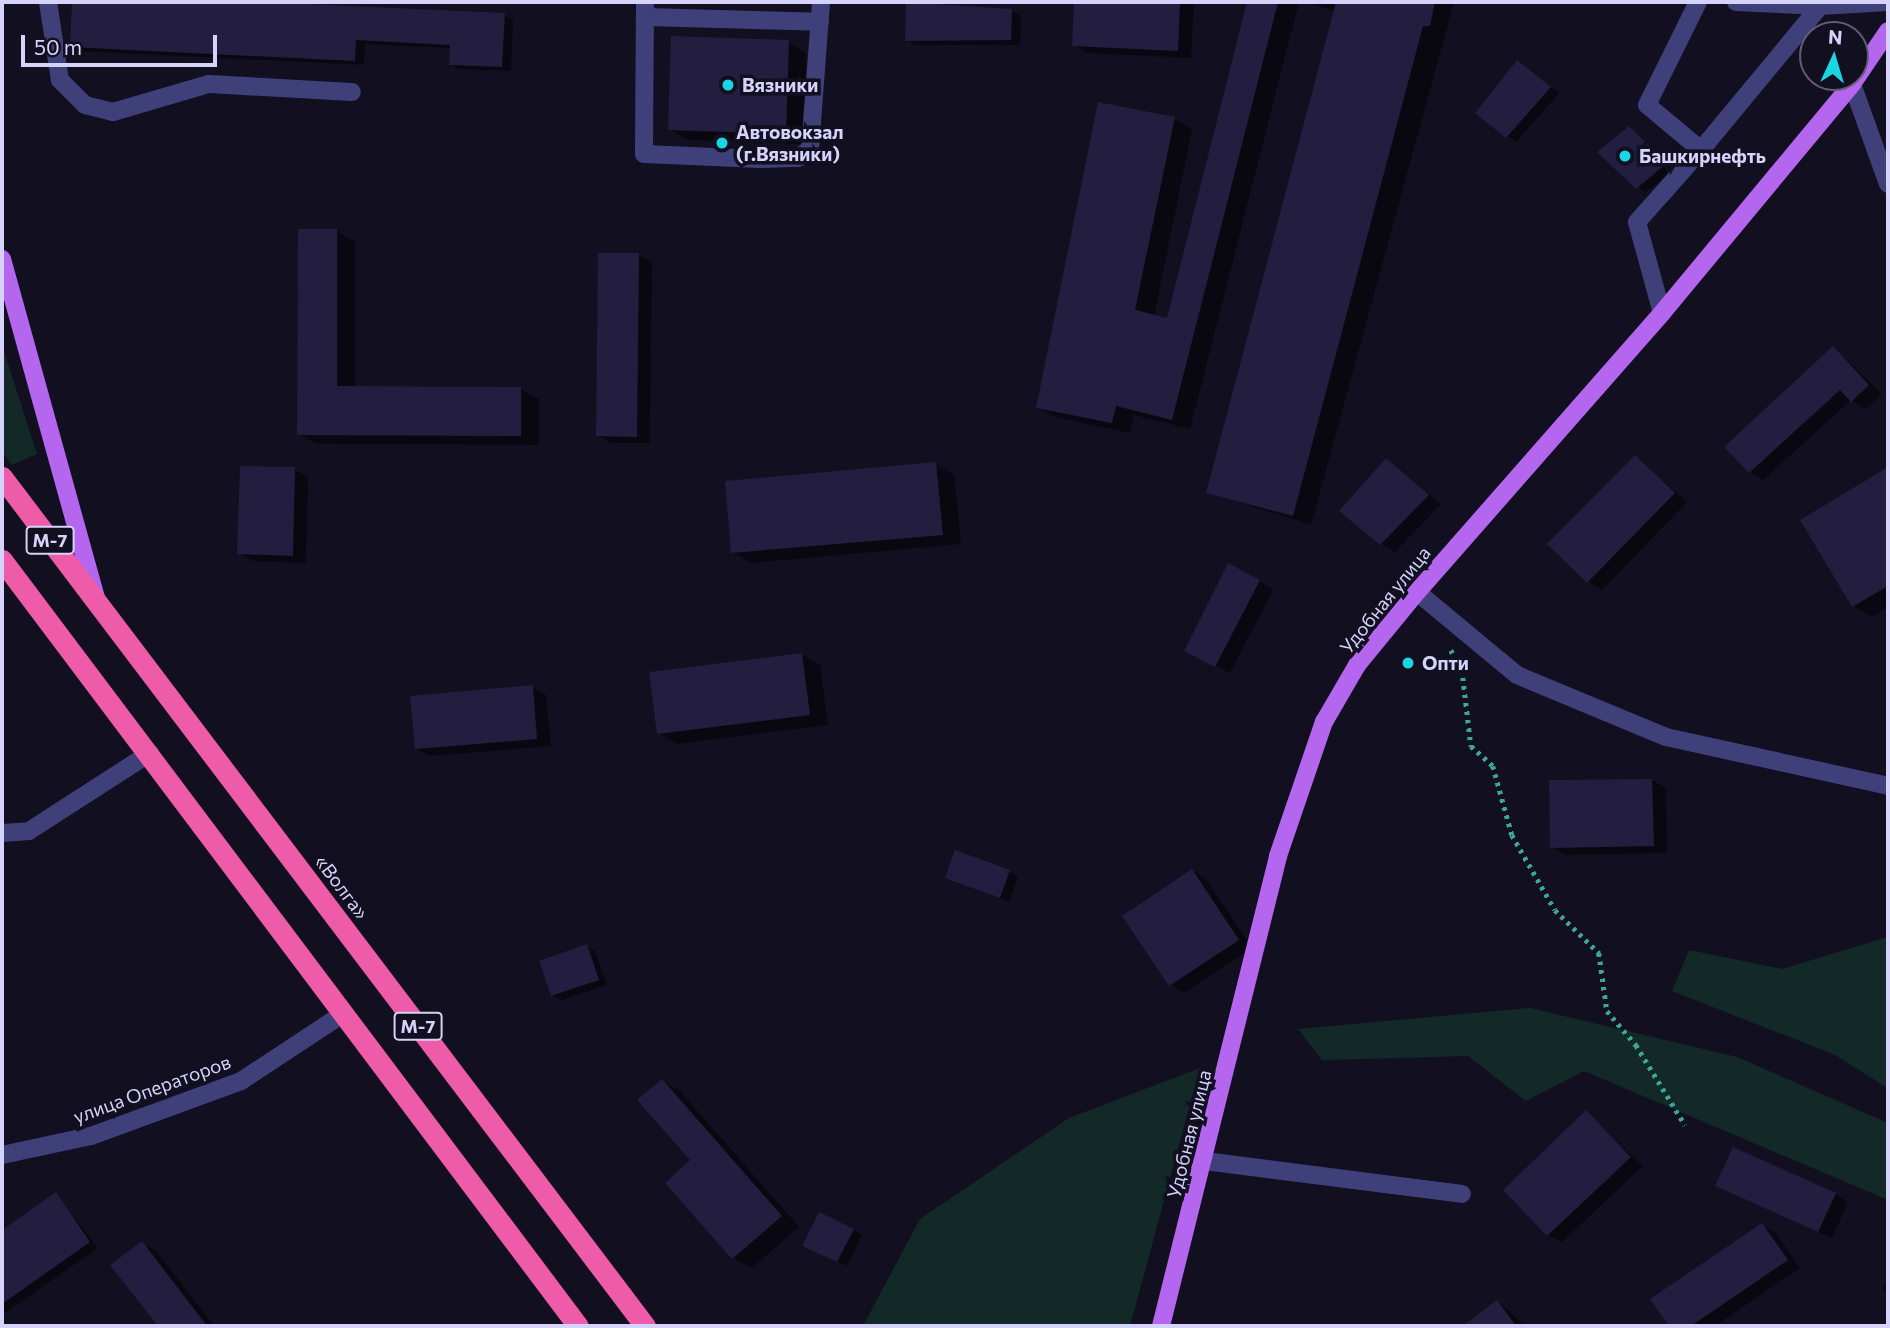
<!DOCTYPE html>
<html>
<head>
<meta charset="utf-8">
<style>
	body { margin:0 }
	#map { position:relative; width:1890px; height:1328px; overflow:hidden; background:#110f20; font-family:Commissioner,sans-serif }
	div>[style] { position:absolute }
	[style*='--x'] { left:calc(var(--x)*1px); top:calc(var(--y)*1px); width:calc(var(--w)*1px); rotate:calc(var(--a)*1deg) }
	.green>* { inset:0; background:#132928 }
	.shadow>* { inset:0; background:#0007 }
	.building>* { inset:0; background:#231d3f }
	.path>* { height:4.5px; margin-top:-2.25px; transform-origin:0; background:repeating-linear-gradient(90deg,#3ba79b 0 3.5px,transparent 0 8.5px) }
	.minor>* { height:18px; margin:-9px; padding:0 9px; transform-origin:9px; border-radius:9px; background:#3f407a }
	.major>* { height:18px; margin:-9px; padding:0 9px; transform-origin:9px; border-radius:9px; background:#b566ef }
	.highway>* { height:21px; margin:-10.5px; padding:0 10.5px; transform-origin:10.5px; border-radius:10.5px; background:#ee5ba8 }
	.dots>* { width:19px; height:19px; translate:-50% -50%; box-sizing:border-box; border:4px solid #110f20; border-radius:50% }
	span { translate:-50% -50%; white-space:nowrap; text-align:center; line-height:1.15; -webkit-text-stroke:7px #110f20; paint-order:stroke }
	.shield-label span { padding:2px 5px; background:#110f20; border:2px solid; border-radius:5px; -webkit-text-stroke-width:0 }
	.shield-label { font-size:18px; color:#d6d3fa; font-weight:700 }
	.poi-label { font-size:19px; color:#d6d3fa; font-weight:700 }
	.left { translate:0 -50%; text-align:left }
	.street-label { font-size:19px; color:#d6d3fa }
	.frame { position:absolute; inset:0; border:4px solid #d6d3fa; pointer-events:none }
	.north { position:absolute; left:1799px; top:21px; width:70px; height:70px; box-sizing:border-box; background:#110f20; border:2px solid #605d77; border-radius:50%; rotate:4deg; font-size:19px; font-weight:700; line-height:28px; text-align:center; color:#d6d3fa }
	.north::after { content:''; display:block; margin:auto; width:24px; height:32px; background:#18d7e2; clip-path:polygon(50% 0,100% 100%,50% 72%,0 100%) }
	.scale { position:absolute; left:21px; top:35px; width:196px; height:32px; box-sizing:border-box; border:4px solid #d6d3fa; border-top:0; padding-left:9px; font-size:21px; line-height:24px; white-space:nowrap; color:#d6d3fa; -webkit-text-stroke:5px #110f20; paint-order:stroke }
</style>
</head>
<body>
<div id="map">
	<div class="green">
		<i style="clip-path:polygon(2px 345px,37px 454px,12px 465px,2px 452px)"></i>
		<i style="clip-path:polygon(1888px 937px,1888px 1088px,1835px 1055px,1672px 991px,1689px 950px,1782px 969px)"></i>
		<i style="clip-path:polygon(1530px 1008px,1737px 1057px,1888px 1123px,1888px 1200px,1584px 1071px,1526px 1101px,1468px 1056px,1322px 1060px,1298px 1029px)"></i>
		<i style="clip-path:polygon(1200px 1068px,1130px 1326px,863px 1326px,920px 1219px,1069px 1118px)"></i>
	</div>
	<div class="shadow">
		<i style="clip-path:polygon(74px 2px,504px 15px,513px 20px,511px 71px,459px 69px,450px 64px,451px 48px,365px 44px,364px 65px,80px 51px,72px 46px)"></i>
		<i style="clip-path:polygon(908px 2px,1012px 11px,1021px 16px,1020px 45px,915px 45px,907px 40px)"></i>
		<i style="clip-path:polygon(1076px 2px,1194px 2px,1191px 58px,1088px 53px,1074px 45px)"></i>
		<i style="clip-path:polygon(1249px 2px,1299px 2px,1190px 429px,1134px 415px,1130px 433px,1056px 417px,1038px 407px,1174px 119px,1192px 129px,1154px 317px,1169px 320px)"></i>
		<i style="clip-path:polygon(1307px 2px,1454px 2px,1311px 525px,1208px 492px,1335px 11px)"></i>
		<i style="clip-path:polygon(788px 42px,806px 53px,804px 144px,688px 140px,669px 129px)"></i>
		<i style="clip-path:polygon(1517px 62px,1559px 93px,1516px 142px,1477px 113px)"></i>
		<i style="clip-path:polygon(1629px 128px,1675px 169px,1646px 192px,1637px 187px)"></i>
		<i style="clip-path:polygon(337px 231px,355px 242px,355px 388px,521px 389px,539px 399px,539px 445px,318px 444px,299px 434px)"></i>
		<i style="clip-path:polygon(638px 255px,652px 263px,650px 443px,611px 443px,598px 435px)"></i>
		<i style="clip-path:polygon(1834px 348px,1882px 394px,1866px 409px,1851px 400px,1763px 480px,1750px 472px)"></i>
		<i style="clip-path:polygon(1635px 457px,1687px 502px,1602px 590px,1588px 582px)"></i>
		<i style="clip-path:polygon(1387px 461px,1441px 504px,1395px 552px,1381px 544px)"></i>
		<i style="clip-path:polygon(936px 464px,954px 475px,961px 544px,751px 563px,733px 552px)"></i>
		<i style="clip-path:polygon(294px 469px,308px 477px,306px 563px,253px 561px,239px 553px)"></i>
		<i style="clip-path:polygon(1884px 471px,1888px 607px,1872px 617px,1854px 606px)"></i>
		<i style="clip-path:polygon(1259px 581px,1273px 589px,1230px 673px,1200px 658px)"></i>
		<i style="clip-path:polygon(801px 654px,820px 665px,828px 725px,677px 744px,659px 733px)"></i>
		<i style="clip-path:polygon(532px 687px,546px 695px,551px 746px,430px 756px,416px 748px)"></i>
		<i style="clip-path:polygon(1652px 780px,1666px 788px,1667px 853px,1566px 855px,1552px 847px)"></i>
		<i style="clip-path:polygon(956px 852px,1018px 876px,1009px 902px,947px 877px)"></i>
		<i style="clip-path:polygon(1193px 871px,1206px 879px,1252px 948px,1184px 993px,1171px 985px,1125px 916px)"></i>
		<i style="clip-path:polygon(586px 946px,595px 951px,607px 985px,562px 1000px,553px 995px)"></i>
		<i style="clip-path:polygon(662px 1081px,680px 1091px,799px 1227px,752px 1268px,733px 1258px)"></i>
		<i style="clip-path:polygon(1587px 1113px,1643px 1166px,1562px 1242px,1548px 1235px)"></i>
		<i style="clip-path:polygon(1731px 1193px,1835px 1194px,1848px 1202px,1832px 1238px)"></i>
		<i style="clip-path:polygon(56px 1194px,98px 1248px,2px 1315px,2px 1232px)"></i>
		<i style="clip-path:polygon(1762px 1225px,1776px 1233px,1800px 1268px,1715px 1326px,1671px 1326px,1653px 1300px)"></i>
		<i style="clip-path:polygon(853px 1230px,862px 1235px,847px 1266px,813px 1250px)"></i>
		<i style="clip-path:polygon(142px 1243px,156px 1251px,214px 1326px,160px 1326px,113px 1265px)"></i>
		<i style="clip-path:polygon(1888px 1282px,1888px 1295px,1882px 1288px)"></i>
		<i style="clip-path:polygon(1498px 1302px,1526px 1326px,1465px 1326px)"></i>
	</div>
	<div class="building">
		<i style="clip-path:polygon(72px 2px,266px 2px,505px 13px,502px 67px,449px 65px,450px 45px,356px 40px,355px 61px,70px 47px)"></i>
		<i style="clip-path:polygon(906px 2px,1012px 9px,1011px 40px,905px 41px)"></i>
		<i style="clip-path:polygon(1074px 2px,1180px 2px,1178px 51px,1072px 46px)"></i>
		<i style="clip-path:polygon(1247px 2px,1278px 2px,1172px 420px,1116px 406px,1112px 423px,1036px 408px,1098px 102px,1175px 117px,1135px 310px,1167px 318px)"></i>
		<i style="clip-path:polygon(1336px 2px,1435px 2px,1430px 26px,1423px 26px,1293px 516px,1206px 493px)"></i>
		<i style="clip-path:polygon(671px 36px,789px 40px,786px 134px,668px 130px)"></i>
		<i style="clip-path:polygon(1517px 60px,1551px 87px,1506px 138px,1475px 113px)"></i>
		<i style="clip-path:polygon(1629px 126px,1667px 163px,1636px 189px,1597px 152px)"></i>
		<i style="clip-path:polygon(298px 229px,337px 229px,337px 386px,521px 387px,521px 436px,297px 435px)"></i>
		<i style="clip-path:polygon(598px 253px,639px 253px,637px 437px,596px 436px)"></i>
		<i style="clip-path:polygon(1833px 346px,1869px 385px,1851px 402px,1840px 390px,1749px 473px,1724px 447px)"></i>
		<i style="clip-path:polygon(1635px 455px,1675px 493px,1587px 583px,1547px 544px)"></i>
		<i style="clip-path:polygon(1386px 458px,1429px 495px,1380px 545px,1339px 511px)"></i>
		<i style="clip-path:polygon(936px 462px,943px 535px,731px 553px,725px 481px)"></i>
		<i style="clip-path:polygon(240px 466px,295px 467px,293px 556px,237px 554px)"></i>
		<i style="clip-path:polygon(1888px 467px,1888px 586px,1852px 607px,1800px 520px)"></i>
		<i style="clip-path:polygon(1228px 563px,1260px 580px,1215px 667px,1184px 651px)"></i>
		<i style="clip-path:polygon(802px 653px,810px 715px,657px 734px,649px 672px)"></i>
		<i style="clip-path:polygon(533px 685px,537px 739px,415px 749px,410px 696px)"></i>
		<i style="clip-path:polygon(1652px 779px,1654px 846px,1550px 848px,1549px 780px)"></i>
		<i style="clip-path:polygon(955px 850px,1010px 870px,1000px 898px,945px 878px)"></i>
		<i style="clip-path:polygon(1192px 869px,1239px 940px,1169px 986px,1122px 916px)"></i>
		<i style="clip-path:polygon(587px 944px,599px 980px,551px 996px,539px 961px)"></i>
		<i style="clip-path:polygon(662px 1079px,782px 1216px,732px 1259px,665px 1183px,690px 1160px,637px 1100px)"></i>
		<i style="clip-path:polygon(1586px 1110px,1631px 1157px,1547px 1236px,1503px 1190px)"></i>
		<i style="clip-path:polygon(1733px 1147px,1836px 1193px,1818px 1232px,1715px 1186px)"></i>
		<i style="clip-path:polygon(56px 1192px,90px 1242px,2px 1304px,2px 1230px)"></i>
		<i style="clip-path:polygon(819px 1212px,854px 1229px,837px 1262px,802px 1246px)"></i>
		<i style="clip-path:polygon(1762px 1223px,1788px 1260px,1691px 1326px,1669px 1326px,1650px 1299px)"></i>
		<i style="clip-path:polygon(142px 1241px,207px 1326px,158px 1326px,110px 1265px)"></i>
		<i style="clip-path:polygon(1497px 1300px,1516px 1326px,1462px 1326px)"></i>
	</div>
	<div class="path">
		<i style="--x:1451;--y:650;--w:22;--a:60"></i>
		<i style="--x:1462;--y:669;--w:78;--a:83.3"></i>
		<i style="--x:1471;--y:746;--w:30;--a:42"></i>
		<i style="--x:1493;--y:766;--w:72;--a:74.6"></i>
		<i style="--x:1512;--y:835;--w:86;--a:60.2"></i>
		<i style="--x:1555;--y:910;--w:62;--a:44.3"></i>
		<i style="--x:1599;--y:953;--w:59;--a:82.1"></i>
		<i style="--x:1607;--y:1011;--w:45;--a:49.5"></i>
		<i style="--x:1636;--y:1045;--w:94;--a:58.5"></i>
	</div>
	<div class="minor">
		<i style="--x:48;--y:2;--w:79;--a:81.3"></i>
		<i style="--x:60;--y:80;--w:35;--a:45"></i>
		<i style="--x:85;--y:105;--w:29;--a:14"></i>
		<i style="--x:113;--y:112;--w:100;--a:-16.3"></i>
		<i style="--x:209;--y:84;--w:143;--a:3.2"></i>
		<i style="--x:645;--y:2;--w:152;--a:90.4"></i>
		<i style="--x:644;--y:154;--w:116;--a:2.5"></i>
		<i style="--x:760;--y:159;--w:38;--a:-2"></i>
		<i style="--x:798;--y:158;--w:15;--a:-37"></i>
		<i style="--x:810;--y:149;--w:147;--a:-85.7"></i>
		<i style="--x:1736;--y:2;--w:84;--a:2.7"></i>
		<i style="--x:646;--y:17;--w:174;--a:1.6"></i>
		<i style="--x:1852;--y:84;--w:106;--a:70.2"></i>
		<i style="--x:1701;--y:150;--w:187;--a:-50.4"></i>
		<i style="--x:1820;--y:6;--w:68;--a:-3.4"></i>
		<i style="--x:1662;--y:313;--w:94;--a:-105.4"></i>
		<i style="--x:1637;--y:222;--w:96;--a:-48.4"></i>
		<i style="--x:1701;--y:150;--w:70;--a:-140.2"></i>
		<i style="--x:1647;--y:105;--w:115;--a:-63.7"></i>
		<i style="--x:1417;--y:592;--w:130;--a:39.7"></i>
		<i style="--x:1517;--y:675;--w:161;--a:22.6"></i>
		<i style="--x:1666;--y:737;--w:227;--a:12.4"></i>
		<i style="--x:2;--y:833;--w:27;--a:-4"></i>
		<i style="--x:29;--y:831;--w:144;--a:-32.8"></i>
		<i style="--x:2;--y:1155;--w:91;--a:-12.1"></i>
		<i style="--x:91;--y:1136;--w:160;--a:-20.1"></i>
		<i style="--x:241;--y:1081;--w:120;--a:-33.4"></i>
		<i style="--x:1205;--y:1161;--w:259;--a:7.3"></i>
	</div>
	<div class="major">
		<i style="--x:2;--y:259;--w:351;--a:74.5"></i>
		<i style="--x:1161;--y:1326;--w:484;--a:-76"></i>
		<i style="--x:1278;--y:856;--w:142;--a:-71.1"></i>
		<i style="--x:1324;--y:722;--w:66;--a:-59.9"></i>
		<i style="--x:1357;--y:665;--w:94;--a:-50.6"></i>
		<i style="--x:1417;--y:592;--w:371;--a:-48.7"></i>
		<i style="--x:1662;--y:313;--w:298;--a:-50.3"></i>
		<i style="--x:1852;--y:84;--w:64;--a:-55.8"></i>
	</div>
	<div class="highway">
		<i style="--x:2;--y:477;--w:1065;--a:52.86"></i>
		<i style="--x:2;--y:560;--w:958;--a:53.06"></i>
	</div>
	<div class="dots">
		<i style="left:728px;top:85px;background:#18d7e2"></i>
		<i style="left:722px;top:143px;background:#18d7e2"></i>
		<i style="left:1625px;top:156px;background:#18d7e2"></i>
		<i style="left:1408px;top:663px;background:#18d7e2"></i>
	</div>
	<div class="shield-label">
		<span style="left:50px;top:540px">М-7</span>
		<span style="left:418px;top:1026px">М-7</span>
	</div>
	<div class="poi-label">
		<span class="left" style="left:742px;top:85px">Вязники</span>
		<span class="left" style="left:736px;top:143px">Автовокзал<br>(г.Вязники)</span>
		<span class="left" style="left:1639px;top:156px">Башкирнефть</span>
		<span class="left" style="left:1422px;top:663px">Опти</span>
	</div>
	<div class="street-label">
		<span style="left:1385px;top:600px;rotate:-51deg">Удобная улица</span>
		<span style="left:342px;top:887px;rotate:53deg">«Волга»</span>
		<span style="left:152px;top:1089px;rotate:-20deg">улица Операторов</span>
		<span style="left:1189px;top:1134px;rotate:-76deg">Удобная улица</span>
	</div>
	<div class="frame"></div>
	<div class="north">N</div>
	<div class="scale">50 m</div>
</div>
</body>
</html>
